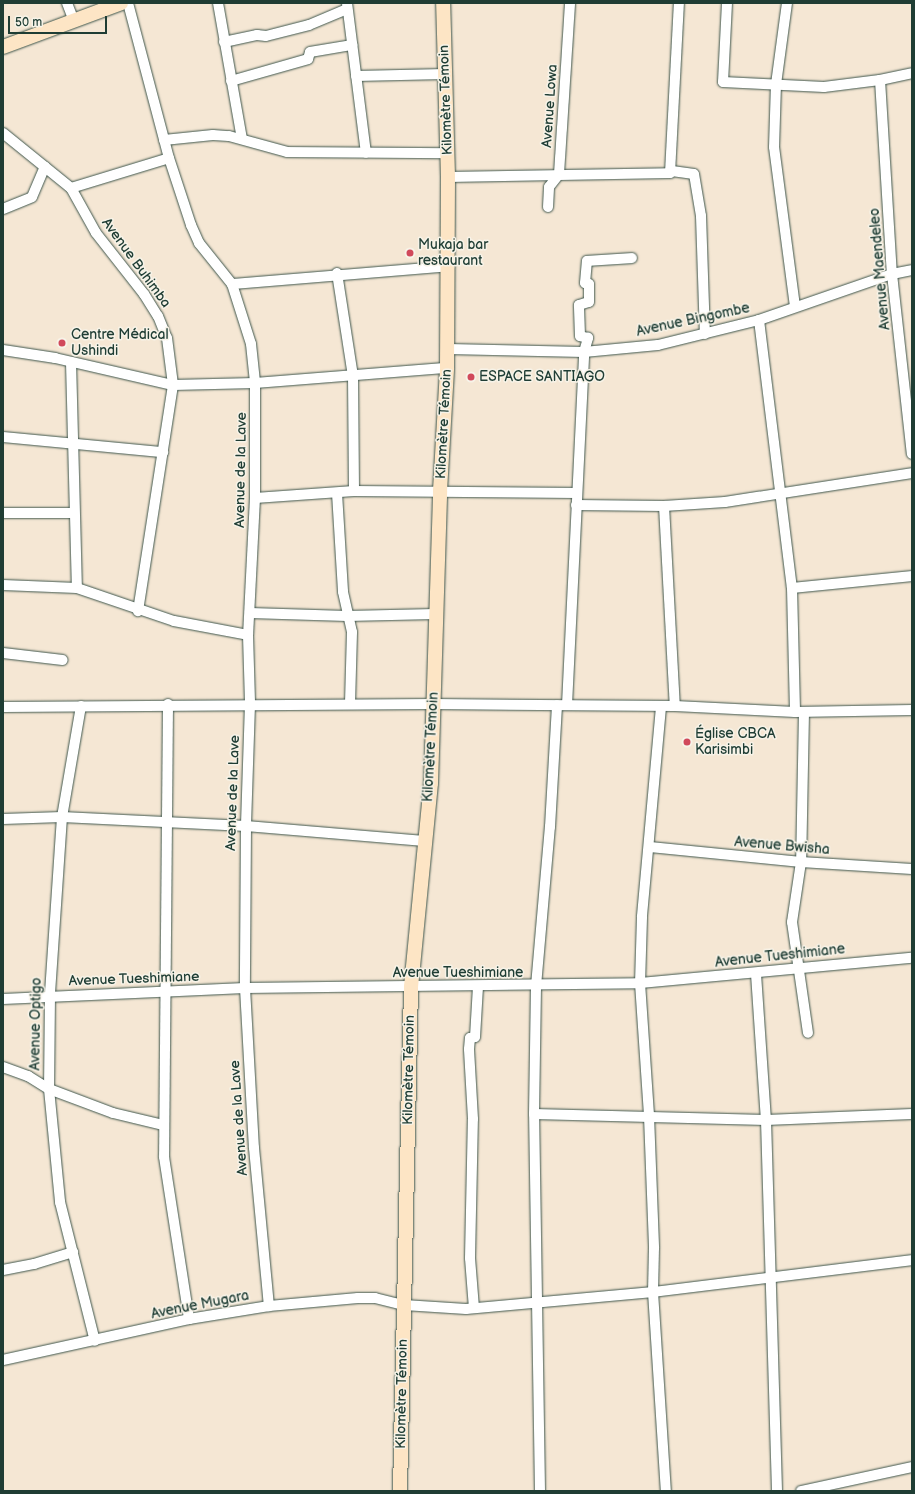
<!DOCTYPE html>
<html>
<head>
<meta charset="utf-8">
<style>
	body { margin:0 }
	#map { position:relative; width:915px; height:1494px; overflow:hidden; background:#f5e7d4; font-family:"Balsamiq Sans",sans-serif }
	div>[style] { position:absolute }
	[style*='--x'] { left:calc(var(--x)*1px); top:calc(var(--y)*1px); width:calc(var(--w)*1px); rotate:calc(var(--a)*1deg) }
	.roads { filter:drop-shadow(0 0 1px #3f564c) drop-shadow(0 0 1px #3f564c) }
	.street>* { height:10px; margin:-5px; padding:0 5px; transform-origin:5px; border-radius:5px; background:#fff }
	.secondary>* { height:14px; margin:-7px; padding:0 7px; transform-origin:7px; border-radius:7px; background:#fde5c5 }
	.dots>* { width:11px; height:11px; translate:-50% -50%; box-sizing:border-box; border:2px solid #f7f3e8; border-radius:50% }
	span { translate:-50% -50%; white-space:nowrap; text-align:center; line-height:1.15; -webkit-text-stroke:3px #f7f3e8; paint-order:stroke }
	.street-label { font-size:14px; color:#1f3d34 }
	.poi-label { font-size:14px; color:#1f3d34 }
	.left { translate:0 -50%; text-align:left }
	.frame { position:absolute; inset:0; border:4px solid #1f3d34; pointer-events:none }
	.scale { position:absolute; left:8px; top:16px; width:99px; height:18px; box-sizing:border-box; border:2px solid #1f3d34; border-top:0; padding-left:5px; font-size:12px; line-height:14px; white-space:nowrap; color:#1f3d34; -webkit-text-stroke:3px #f7f3e8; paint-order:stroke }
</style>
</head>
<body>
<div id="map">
	<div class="roads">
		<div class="street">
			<i style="--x:67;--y:3;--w:19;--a:69"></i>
			<i style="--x:128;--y:3;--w:160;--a:75.2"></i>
			<i style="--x:169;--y:158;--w:71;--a:71.8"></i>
			<i style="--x:191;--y:225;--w:20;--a:66"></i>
			<i style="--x:199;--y:243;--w:53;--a:51.2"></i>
			<i style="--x:232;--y:284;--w:63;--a:72.4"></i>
			<i style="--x:251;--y:344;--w:39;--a:84"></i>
			<i style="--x:255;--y:383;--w:115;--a:90"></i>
			<i style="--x:255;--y:498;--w:137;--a:92.9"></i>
			<i style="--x:248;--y:635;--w:69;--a:88.3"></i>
			<i style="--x:250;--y:704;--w:122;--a:91.9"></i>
			<i style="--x:246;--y:826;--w:162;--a:90.4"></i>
			<i style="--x:245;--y:988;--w:160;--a:86.8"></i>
			<i style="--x:254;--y:1148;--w:159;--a:84.6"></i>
			<i style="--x:218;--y:3;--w:138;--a:80"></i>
			<i style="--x:347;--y:3;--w:151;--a:82.8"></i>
			<i style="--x:727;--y:3;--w:79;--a:92.9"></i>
			<i style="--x:723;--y:82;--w:101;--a:2.8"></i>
			<i style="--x:824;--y:87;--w:56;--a:-7.1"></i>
			<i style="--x:880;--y:80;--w:33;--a:-12"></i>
			<i style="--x:787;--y:3;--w:82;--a:97.7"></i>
			<i style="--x:776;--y:84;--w:63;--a:91.8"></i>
			<i style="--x:774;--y:147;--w:160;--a:82.5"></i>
			<i style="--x:224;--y:42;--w:34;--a:-12"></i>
			<i style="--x:257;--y:35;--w:9;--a:6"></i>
			<i style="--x:266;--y:36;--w:44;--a:-14.3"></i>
			<i style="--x:309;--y:25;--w:41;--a:-22.8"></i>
			<i style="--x:356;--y:76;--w:89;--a:-1.3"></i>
			<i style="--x:880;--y:80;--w:194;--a:86.5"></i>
			<i style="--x:892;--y:274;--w:181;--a:83.7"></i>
			<i style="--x:231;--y:81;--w:80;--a:-15.9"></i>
			<i style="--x:308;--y:59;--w:7;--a:-74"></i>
			<i style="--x:310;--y:52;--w:43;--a:-9.5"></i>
			<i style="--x:3;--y:133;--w:87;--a:39"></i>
			<i style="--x:71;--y:188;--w:51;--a:60.9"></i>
			<i style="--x:96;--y:233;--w:78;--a:51.8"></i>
			<i style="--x:144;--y:294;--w:26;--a:58"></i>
			<i style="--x:158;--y:316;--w:24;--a:68"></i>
			<i style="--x:167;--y:338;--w:47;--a:82.7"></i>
			<i style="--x:173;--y:385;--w:229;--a:98.8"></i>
			<i style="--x:164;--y:140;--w:49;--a:-5.8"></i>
			<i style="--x:213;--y:135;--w:16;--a:4"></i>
			<i style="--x:229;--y:136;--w:60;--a:15.4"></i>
			<i style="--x:287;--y:152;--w:160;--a:0.4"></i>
			<i style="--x:672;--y:171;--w:22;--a:8"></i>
			<i style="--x:694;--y:174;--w:43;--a:80.5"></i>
			<i style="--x:701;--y:216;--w:118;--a:88.1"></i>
			<i style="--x:448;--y:177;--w:222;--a:-1"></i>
			<i style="--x:670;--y:173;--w:170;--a:-87"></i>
			<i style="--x:71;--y:188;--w:102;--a:-17"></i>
			<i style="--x:548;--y:207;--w:20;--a:-87"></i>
			<i style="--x:549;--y:187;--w:16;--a:-52"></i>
			<i style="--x:559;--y:174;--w:171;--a:-86.3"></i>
			<i style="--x:3;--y:209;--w:31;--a:-22"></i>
			<i style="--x:32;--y:197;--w:33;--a:-67"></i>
			<i style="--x:337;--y:273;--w:104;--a:81.2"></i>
			<i style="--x:353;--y:376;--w:115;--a:89.5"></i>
			<i style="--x:232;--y:284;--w:218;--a:-4.7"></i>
			<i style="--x:759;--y:320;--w:270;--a:83"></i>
			<i style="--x:792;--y:588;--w:124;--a:88.6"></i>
			<i style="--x:448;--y:349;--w:136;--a:1.3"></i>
			<i style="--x:584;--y:352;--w:74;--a:-5.4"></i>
			<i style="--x:658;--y:345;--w:104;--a:-13.9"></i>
			<i style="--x:759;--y:320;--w:141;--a:-19.1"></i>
			<i style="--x:892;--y:274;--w:20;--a:-11"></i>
			<i style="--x:3;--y:350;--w:53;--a:8.7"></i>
			<i style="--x:55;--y:358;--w:121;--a:12.9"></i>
			<i style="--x:173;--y:385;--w:82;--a:-1.4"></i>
			<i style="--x:255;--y:383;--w:193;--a:-4.5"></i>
			<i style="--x:71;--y:362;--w:226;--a:88.5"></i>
			<i style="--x:3;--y:437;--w:161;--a:5.4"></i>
			<i style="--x:337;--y:493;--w:99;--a:86.5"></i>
			<i style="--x:343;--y:592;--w:41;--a:77.3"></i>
			<i style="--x:352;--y:632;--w:72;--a:91.6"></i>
			<i style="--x:255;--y:498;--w:99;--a:-4"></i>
			<i style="--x:354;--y:491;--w:223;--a:0.5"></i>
			<i style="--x:576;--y:505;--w:88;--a:0.7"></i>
			<i style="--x:664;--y:506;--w:61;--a:-3.8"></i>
			<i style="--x:725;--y:502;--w:189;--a:-8.8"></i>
			<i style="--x:664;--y:506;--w:200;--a:86.9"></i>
			<i style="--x:3;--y:513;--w:71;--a:0"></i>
			<i style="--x:3;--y:585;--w:74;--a:2.3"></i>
			<i style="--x:77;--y:588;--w:102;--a:18.8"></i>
			<i style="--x:174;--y:621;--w:75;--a:10.7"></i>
			<i style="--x:792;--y:588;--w:121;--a:-5.7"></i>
			<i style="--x:250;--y:613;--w:97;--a:1.8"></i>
			<i style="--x:347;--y:616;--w:88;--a:-1.3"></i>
			<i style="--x:3;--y:653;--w:60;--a:6.7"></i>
			<i style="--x:168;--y:704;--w:453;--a:90.5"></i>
			<i style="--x:164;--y:1157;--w:164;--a:81.2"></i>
			<i style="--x:567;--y:705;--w:353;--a:-87.2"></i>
			<i style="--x:584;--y:352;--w:15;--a:-74"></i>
			<i style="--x:588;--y:338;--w:8;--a:-166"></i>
			<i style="--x:580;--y:336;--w:31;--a:-92"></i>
			<i style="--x:579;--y:305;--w:10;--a:-17"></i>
			<i style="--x:589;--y:302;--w:18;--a:-90"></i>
			<i style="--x:589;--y:284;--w:4;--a:-166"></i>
			<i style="--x:585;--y:283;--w:22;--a:-85"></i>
			<i style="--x:587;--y:261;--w:45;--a:-3.8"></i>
			<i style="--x:81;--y:706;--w:113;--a:99.7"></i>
			<i style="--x:62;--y:817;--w:178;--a:93.9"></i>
			<i style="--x:50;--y:995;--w:94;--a:90.6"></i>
			<i style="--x:49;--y:1089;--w:114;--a:84.4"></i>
			<i style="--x:60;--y:1202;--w:143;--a:75.9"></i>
			<i style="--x:3;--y:707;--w:431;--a:-0.4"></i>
			<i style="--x:434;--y:704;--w:241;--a:0.5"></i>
			<i style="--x:675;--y:706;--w:120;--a:2.9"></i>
			<i style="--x:795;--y:712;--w:117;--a:-1"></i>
			<i style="--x:661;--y:707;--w:211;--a:95.2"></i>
			<i style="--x:642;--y:917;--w:66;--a:91.7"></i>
			<i style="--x:640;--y:983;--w:133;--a:86.1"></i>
			<i style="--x:649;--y:1116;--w:132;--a:87.8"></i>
			<i style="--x:654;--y:1248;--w:44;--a:91.3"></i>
			<i style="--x:653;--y:1292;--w:199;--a:86.3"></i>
			<i style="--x:804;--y:712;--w:150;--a:91.1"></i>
			<i style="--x:801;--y:862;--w:61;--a:98.5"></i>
			<i style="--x:792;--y:922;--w:112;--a:81.8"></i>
			<i style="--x:3;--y:819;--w:59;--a:-1.9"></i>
			<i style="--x:62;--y:817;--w:184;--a:2.8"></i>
			<i style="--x:246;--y:826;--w:179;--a:4.8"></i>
			<i style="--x:650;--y:847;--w:152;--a:5.7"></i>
			<i style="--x:801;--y:862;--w:111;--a:3.6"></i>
			<i style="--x:756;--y:974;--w:146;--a:86.1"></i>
			<i style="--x:766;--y:1120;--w:371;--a:88.3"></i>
			<i style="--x:3;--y:999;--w:242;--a:-2.6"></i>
			<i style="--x:245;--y:988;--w:395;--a:-0.7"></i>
			<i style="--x:640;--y:983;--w:273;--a:-5.3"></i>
			<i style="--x:3;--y:1067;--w:27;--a:20"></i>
			<i style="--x:28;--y:1076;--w:25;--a:32"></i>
			<i style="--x:49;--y:1089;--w:68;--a:20.6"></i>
			<i style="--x:113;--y:1113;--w:51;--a:13.5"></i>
			<i style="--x:534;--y:1114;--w:232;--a:1.5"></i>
			<i style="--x:766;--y:1120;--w:146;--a:-2.4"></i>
			<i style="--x:3;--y:1270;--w:32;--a:-11"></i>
			<i style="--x:34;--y:1264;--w:41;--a:-17.1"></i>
			<i style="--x:474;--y:1308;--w:50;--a:-94.6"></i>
			<i style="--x:470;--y:1258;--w:139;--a:-88.8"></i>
			<i style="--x:473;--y:1119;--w:70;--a:-93.3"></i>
			<i style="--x:469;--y:1049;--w:11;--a:-85"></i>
			<i style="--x:470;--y:1038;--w:5;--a:-11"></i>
			<i style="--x:475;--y:1037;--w:51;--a:-86.6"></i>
			<i style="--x:3;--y:1360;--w:190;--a:-12.4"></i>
			<i style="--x:189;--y:1319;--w:81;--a:-9.2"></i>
			<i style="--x:269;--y:1306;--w:89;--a:-5.1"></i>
			<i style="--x:358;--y:1298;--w:17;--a:0"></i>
			<i style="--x:375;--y:1298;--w:30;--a:14"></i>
			<i style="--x:404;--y:1305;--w:62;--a:3.7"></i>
			<i style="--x:466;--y:1309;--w:188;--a:-5.2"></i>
			<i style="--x:653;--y:1292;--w:261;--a:-7"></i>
			<i style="--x:540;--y:1491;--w:377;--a:-90.9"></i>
			<i style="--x:534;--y:1114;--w:128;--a:-89.1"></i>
			<i style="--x:536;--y:986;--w:160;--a:-85"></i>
			<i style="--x:550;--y:827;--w:122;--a:-86.7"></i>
			<i style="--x:801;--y:1491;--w:114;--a:-12.2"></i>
		</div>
		<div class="secondary">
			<i style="--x:3;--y:47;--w:126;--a:-20.4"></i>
			<i style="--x:400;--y:1491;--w:504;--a:-88.75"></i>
			<i style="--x:411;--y:987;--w:205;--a:-84.4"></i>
			<i style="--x:431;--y:783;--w:292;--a:-88.2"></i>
			<i style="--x:440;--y:491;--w:123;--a:-86.7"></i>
			<i style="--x:447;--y:368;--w:191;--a:-89.7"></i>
			<i style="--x:448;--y:177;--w:174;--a:-91.6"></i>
		</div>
	</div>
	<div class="dots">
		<i style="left:410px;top:253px;background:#d1495b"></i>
		<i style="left:62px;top:343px;background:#d1495b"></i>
		<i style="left:471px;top:377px;background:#d1495b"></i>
		<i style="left:687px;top:742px;background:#d1495b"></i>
	</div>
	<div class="street-label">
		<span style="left:446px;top:100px;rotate:-92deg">Kilomètre Témoin</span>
		<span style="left:550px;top:106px;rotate:-86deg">Avenue Lowa</span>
		<span style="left:136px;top:263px;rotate:54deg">Avenue Buhimba</span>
		<span style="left:880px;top:269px;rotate:-95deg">Avenue Maendeleo</span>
		<span style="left:693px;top:320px;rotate:-12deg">Avenue Bingombe</span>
		<span style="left:444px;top:424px;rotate:-87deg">Kilomètre Témoin</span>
		<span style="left:241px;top:470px;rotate:-89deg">Avenue de la Lave</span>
		<span style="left:431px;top:747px;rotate:-87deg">Kilomètre Témoin</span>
		<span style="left:233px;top:793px;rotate:-88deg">Avenue de la Lave</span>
		<span style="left:782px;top:846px;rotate:5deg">Avenue Bwisha</span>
		<span style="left:780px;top:956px;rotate:-6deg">Avenue Tueshimiane</span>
		<span style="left:458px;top:973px">Avenue Tueshimiane</span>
		<span style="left:134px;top:979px;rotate:-2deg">Avenue Tueshimiane</span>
		<span style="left:36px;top:1024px;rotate:-89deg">Avenue Optigo</span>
		<span style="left:409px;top:1070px;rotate:-89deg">Kilomètre Témoin</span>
		<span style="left:239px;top:1118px;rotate:-94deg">Avenue de la Lave</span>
		<span style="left:200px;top:1305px;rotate:-11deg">Avenue Mugara</span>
		<span style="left:402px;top:1394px;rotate:-89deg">Kilomètre Témoin</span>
	</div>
	<div class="poi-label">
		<span class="left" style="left:418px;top:253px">Mukaja bar<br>restaurant</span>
		<span class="left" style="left:71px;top:343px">Centre Médical<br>Ushindi</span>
		<span class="left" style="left:479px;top:377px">ESPACE SANTIAGO</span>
		<span class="left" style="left:695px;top:742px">Église CBCA<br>Karisimbi</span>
	</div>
	<div class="frame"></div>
	<div class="scale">50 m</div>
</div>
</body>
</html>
